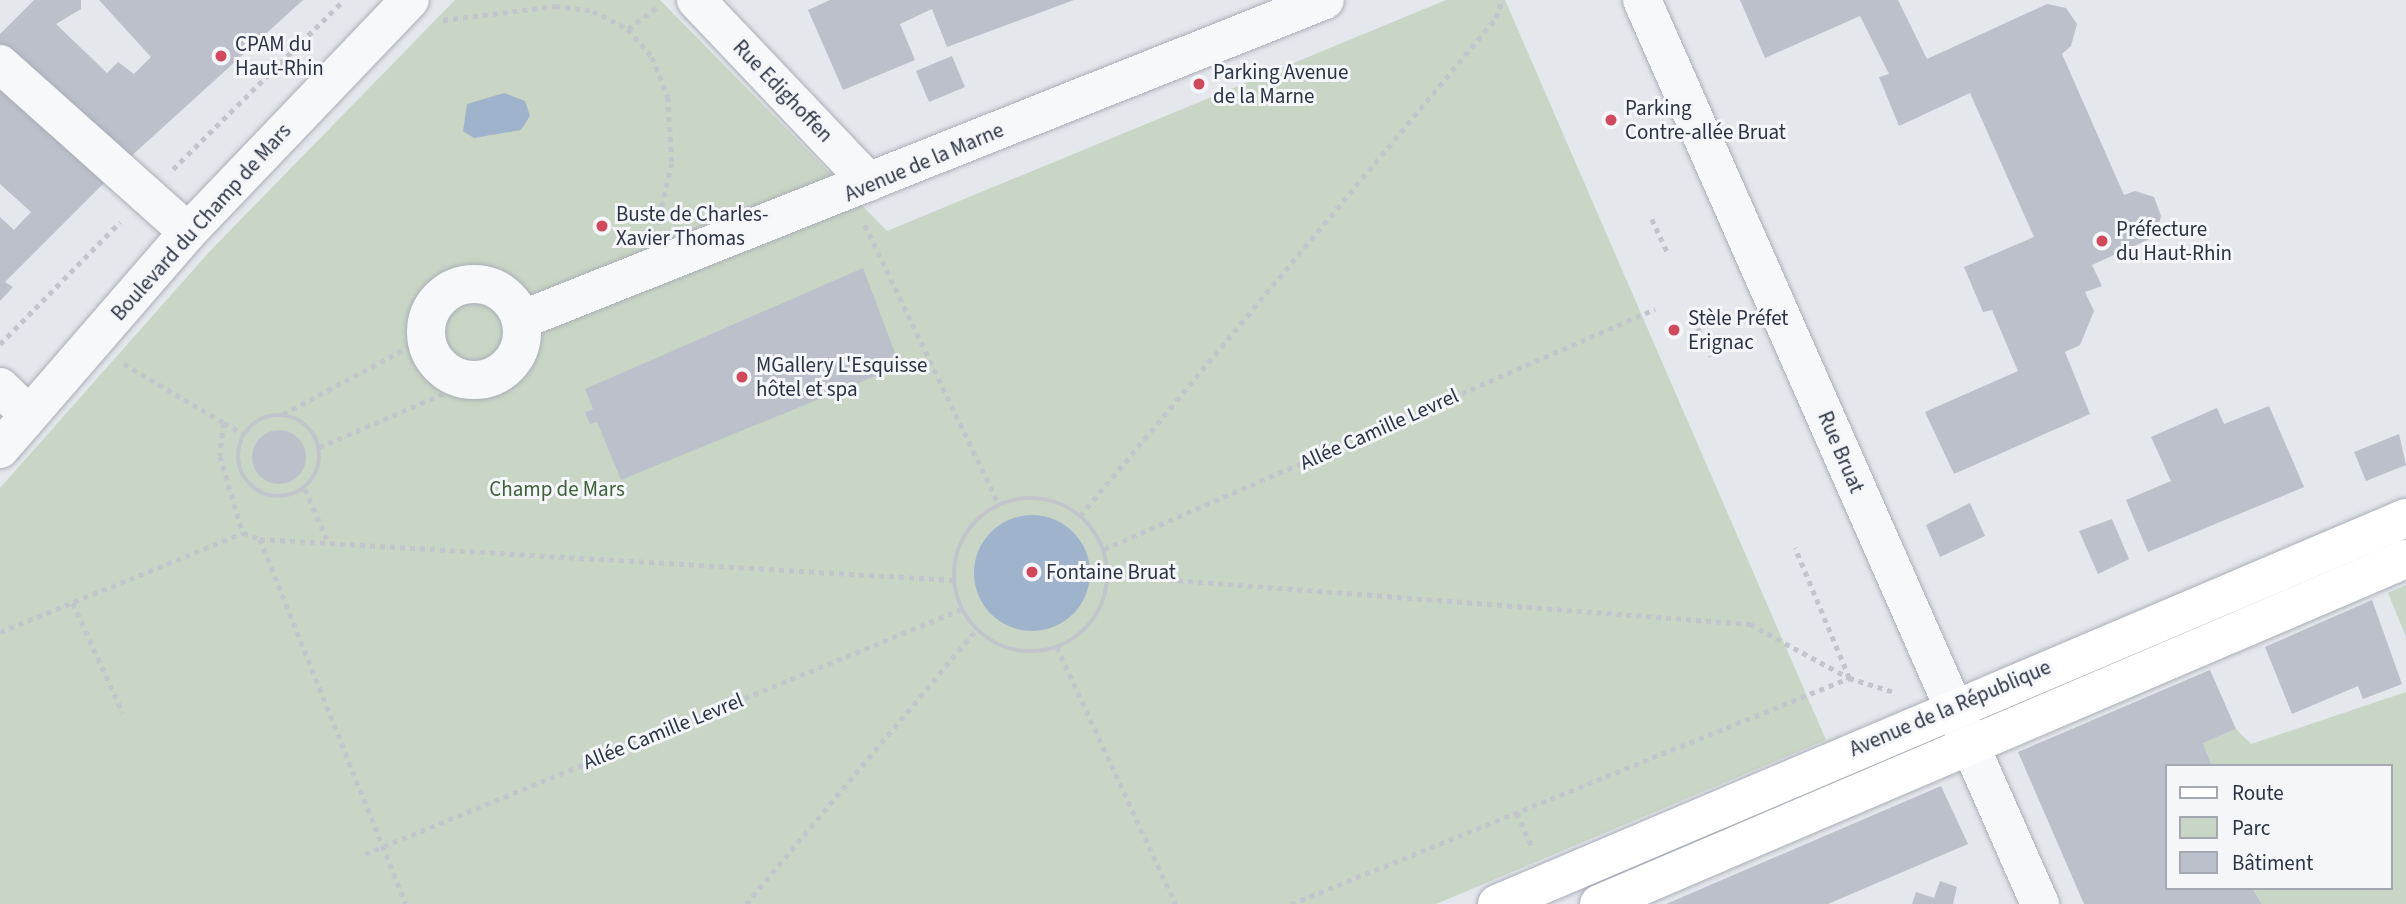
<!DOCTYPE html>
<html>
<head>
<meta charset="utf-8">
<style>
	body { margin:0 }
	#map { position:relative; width:2406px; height:904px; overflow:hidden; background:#e4e7ec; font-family:"Source Sans 3",sans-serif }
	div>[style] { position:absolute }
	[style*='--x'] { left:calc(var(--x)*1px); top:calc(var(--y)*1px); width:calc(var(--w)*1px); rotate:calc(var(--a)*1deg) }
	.green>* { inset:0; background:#c9d6c5 }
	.water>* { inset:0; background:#9fb4cc }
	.round { border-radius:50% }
	.building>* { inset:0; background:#bbc0ca }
	.path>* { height:4.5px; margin-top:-2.25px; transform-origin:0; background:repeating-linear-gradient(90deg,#c2c5cb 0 5px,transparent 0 10px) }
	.path>.ring { margin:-2.25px; padding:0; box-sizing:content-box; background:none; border:4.5px solid #c2c5cb; border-radius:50% }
	.roads { filter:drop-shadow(0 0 2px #a9aeb7) drop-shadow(0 0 2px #a9aeb7) }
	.minor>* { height:38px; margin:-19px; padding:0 19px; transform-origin:19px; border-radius:19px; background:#f7f8fa }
	.minor>.ring { margin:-19px; padding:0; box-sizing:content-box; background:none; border:38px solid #f7f8fa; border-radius:50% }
	.tertiary>* { height:38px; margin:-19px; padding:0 19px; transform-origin:19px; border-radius:19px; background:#f7f8fa }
	.secondary>* { height:38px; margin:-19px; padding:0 19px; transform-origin:19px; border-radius:19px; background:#fff }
	.dots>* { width:19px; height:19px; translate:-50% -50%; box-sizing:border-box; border:4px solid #f4f6f9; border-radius:50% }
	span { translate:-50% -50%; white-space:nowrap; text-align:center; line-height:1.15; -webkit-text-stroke:6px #f4f6f9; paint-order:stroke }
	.poi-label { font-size:21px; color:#2b3445 }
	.left { translate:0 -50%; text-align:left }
	.street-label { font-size:21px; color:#2b3445 }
	.park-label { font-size:21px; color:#3f6138 }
	.legend { position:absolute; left:2165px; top:764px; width:228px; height:126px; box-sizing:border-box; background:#f4f6f9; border:2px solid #a4a8b1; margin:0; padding:9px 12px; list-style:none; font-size:21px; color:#2b3445 }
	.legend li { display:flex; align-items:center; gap:14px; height:35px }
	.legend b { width:35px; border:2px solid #a4a8b1 }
</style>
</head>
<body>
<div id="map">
	<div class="green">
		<i style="clip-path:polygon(455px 0,660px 0,887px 231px,1446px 0,1505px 0,1826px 740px,1436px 904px,0 904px,0 488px,210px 251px)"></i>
		<i style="clip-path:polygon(2406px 585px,2406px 637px,2388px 593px)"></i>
		<i style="clip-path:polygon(2406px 692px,2406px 904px,2262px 904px,2252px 888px,2390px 888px,2390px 766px,2212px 766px,2203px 743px,2236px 729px,2251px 744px)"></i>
	</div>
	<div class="water">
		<i style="clip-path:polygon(504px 93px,525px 101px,530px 116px,521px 130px,474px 138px,463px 131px,467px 104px)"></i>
		<i class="round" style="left:974px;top:515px;width:116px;height:116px"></i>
	</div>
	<div class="building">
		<i style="clip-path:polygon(34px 0,81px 0,81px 9px,56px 24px,107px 73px,118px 62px,134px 74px,151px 57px,99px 0,303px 0,128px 159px,0 46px,0 34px)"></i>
		<i style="clip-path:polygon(830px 0,1074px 0,947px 47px,932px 9px,900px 24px,915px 60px,843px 90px,808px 10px)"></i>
		<i style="clip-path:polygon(1740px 0,1898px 0,1927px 59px,2047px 4px,2066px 8px,2077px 24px,2071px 46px,2062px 54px,2124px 195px,2135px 191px,2154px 197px,2161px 216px,2156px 236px,2092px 265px,2102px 286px,2085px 292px,2094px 311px,2080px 345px,2065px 352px,2090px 414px,1954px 474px,1925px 412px,2018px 371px,1992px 310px,1983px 312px,1964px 267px,2034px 237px,1970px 93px,1899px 126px,1879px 77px,1889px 74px,1860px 16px,1765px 58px)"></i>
		<i style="clip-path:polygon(952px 56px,965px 87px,929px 102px,916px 71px)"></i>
		<i style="clip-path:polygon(0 83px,104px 183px,5px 282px,13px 287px,0 301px,0 217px,14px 230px,31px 212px,0 184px)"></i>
		<i style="clip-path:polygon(863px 268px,900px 366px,621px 480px,597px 422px,590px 424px,585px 412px,593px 409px,585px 389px)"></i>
		<i style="clip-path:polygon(2269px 406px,2304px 487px,2148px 552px,2126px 500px,2171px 481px,2151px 437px,2217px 408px,2224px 424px)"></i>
		<i class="round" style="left:252px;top:430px;width:54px;height:54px"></i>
		<i style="clip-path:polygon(2399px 434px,2406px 465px,2366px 481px,2354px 452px)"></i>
		<i style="clip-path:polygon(1970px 503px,1985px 536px,1940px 557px,1926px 525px)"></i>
		<i style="clip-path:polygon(2112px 519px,2129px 559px,2098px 574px,2079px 531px)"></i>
		<i style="clip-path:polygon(2372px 600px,2402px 684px,2363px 699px,2358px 686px,2292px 714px,2265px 647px)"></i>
		<i style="clip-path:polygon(2210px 670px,2236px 729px,2203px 743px,2212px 766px,2166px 766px,2166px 888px,2252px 888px,2262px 904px,2084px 904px,2018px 752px)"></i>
		<i style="clip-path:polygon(1941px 786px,1968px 844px,1828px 904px,1666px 904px)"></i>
		<i style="clip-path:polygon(1940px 881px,1957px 887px,1953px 904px,1912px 904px,1916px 892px,1934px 898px)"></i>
	</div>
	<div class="path">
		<i style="--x:443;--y:20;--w:113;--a:-7.1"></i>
		<i style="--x:555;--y:6;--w:38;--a:7"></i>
		<i style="--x:593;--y:11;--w:39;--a:27"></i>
		<i style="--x:628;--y:29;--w:37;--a:49"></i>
		<i style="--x:652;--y:57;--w:43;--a:68.2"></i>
		<i style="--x:668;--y:97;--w:66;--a:86.5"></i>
		<i style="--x:672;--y:163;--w:63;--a:102.9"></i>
		<i style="--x:628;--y:29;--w:38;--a:-37"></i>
		<i style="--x:173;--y:169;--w:240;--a:-44.7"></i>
		<i style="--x:1652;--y:219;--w:38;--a:65"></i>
		<i style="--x:865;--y:225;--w:310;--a:64.4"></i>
		<i style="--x:1698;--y:328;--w:31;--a:65"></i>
		<i style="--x:0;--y:344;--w:171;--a:-45.5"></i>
		<i style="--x:124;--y:364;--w:116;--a:30.5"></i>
		<i style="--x:224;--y:423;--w:33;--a:97"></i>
		<i style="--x:220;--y:456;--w:80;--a:73.4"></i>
		<i style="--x:283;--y:414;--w:163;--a:-28.1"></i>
		<i class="ring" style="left:238px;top:415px;width:77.5px;height:77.5px"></i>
		<i style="--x:224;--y:423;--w:23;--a:29"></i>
		<i style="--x:319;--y:447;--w:168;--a:-23.2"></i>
		<i style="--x:305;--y:489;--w:55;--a:66.3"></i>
		<i class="ring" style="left:954px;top:498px;width:149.5px;height:149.5px"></i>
		<i style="--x:1080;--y:516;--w:649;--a:-50.13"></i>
		<i style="--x:1496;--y:18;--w:19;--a:-72"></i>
		<i style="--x:260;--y:539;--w:393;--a:68.2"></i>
		<i style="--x:1104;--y:549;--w:601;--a:-23.54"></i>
		<i style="--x:1108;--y:575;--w:644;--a:4.36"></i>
		<i style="--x:1750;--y:624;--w:113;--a:28.6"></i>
		<i style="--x:1849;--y:678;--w:47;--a:17.3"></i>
		<i style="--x:73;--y:603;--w:121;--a:65.6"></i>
		<i style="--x:0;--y:632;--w:262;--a:-22.2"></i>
		<i style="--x:243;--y:533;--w:18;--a:19"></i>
		<i style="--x:260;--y:539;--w:695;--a:3.38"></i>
		<i style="--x:1057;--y:647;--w:283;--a:65.2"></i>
		<i style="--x:1517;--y:813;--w:37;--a:66"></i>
		<i style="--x:365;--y:854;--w:645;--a:-22.31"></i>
		<i style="--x:746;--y:904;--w:359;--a:-50"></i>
		<i style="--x:1291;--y:904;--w:602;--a:-22.05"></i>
		<i style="--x:1849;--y:678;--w:141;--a:-112.6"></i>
	</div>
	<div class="roads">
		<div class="minor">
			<i style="--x:696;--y:0;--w:251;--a:46.5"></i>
			<i style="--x:1642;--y:0;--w:988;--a:66.24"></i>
			<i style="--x:0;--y:64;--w:252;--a:41.8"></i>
			<i class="ring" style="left:426px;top:284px;width:58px;height:58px"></i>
			<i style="--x:521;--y:320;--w:865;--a:-21.7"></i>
			<i style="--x:0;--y:387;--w:40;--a:44"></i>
		</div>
		<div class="tertiary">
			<i style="--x:0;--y:449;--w:287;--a:-49.1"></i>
			<i style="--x:188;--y:232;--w:321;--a:-46.3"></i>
		</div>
		<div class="secondary">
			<i style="--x:1497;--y:904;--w:988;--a:-23.01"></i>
			<i style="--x:1599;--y:904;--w:878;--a:-23.15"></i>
		</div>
	</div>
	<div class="dots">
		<i style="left:221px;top:56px;background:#d1495b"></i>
		<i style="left:1199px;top:84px;background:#d1495b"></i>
		<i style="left:1611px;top:120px;background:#d1495b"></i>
		<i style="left:602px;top:226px;background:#d1495b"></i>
		<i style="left:2102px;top:241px;background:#d1495b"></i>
		<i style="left:1674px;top:330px;background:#d1495b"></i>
		<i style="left:742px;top:377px;background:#d1495b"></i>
		<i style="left:1032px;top:572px;background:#d1495b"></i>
	</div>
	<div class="poi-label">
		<span class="left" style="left:235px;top:56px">CPAM du<br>Haut-Rhin</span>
		<span class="left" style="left:1213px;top:84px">Parking Avenue<br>de la Marne</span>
		<span class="left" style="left:1625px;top:120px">Parking<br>Contre-allée Bruat</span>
		<span class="left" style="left:616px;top:226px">Buste de Charles-<br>Xavier Thomas</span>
		<span class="left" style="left:2116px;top:241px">Préfecture<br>du Haut-Rhin</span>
		<span class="left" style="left:1688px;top:330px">Stèle Préfet<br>Erignac</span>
		<span class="left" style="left:756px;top:377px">MGallery L'Esquisse<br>hôtel et spa</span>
		<span class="left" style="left:1046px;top:572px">Fontaine Bruat</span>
	</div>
	<div class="street-label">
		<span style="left:783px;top:91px;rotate:46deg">Rue Edighoffen</span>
		<span style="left:924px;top:162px;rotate:-23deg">Avenue de la Marne</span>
		<span style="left:201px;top:222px;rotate:-48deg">Boulevard du Champ de Mars</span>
		<span style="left:1379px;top:429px;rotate:-24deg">Allée Camille Levrel</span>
		<span style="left:1841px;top:452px;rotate:67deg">Rue Bruat</span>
		<span style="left:1950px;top:708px;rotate:-23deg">Avenue de la République</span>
		<span style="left:663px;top:731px;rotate:-22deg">Allée Camille Levrel</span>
	</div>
	<div class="park-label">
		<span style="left:557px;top:489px">Champ de Mars</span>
	</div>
	<ul class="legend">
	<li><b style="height:9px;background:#fff"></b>Route</li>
	<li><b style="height:19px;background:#c9d6c5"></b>Parc</li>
	<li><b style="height:19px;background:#bbc0ca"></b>Bâtiment</li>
	</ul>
</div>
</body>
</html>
